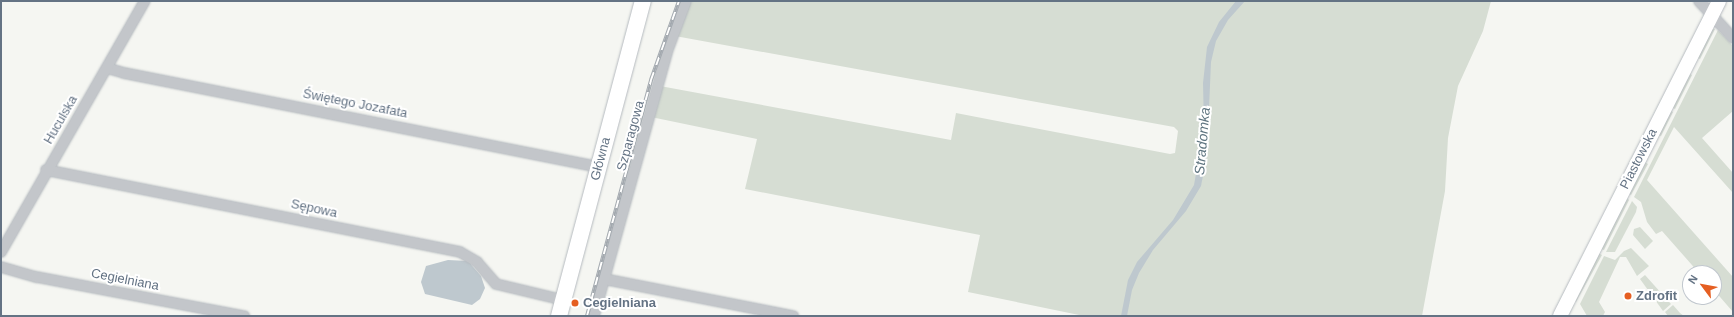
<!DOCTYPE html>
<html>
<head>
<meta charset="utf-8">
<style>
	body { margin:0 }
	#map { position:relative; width:1734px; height:317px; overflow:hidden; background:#f5f6f2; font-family:Arial,sans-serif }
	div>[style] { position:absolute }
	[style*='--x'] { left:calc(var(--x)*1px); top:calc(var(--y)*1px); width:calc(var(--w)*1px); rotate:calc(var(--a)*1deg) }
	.green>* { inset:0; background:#d6ddd3 }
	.water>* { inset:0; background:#bec8ce }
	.roads { filter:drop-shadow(0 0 1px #b5babf) drop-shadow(0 0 1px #b5babf) }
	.street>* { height:10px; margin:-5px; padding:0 5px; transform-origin:5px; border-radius:5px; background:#c3c6ca }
	.secondary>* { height:14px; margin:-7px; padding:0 7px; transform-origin:7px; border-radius:7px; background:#fff }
	.primary>* { height:16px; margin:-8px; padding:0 8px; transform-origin:8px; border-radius:8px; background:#fff }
	.rail>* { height:4px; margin-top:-2px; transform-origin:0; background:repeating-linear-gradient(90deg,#fff 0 8px,#a3a9af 0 16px); box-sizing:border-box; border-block:1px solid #a3a9af }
	.dots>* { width:11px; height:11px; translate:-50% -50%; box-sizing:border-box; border:2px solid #fff; border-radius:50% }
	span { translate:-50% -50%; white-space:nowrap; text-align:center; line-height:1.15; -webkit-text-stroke:4px #fff; paint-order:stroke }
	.street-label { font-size:13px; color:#647384 }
	.poi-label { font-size:13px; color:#647384; font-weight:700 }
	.left { translate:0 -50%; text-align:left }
	.water-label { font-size:14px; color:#5f7580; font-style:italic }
	.frame { position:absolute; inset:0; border:2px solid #647384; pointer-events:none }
	.north { position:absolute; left:1682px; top:265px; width:40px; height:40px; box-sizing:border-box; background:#fff; border:1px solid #c1c7ce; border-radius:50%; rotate:302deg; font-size:11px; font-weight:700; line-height:16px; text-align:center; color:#647384 }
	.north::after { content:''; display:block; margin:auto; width:14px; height:18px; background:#e55f22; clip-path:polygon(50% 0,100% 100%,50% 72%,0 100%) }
</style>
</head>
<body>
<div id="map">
	<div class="green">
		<i style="clip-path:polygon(689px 1px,1491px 1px,1483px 31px,1458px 86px,1448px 138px,1445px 191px,1422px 316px,1084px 316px,968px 292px,980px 235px,745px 189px,757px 139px,651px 117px,660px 86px,951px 140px,956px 113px,1170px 154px,1175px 153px,1178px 131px,1174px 127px,675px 36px)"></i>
		<i style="clip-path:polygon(1711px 29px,1715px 29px,1700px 59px,1696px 57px)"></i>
		<i style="clip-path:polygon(1718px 30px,1733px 46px,1733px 111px,1702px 138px,1733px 173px,1733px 193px,1674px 127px,1647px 180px,1733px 277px,1733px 312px,1714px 290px,1714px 273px,1699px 273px,1662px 231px,1656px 234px,1647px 222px,1641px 202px,1634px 197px)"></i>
		<i style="clip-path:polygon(1688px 73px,1692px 75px,1675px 109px,1671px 107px)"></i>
		<i style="clip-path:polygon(1669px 110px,1673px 112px,1661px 136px,1658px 135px)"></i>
		<i style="clip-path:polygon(1643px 161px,1648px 164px,1631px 195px,1629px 194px)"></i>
		<i style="clip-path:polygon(1627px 198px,1629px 200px,1604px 250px,1601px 249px)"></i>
		<i style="clip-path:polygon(1632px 201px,1637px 207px,1636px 212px,1615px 252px,1606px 252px)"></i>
		<i style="clip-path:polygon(1640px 227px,1653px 241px,1645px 249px,1633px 235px,1634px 229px)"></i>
		<i style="clip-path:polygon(1631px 248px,1649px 266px,1637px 276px,1626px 257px,1620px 257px,1599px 302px,1605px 312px,1603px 316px,1587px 316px,1580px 304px,1604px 256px,1615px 260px,1624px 251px)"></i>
		<i style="clip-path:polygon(1598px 253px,1602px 255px,1576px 302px,1575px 301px)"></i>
		<i style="clip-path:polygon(1645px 275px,1671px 304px,1663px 311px,1640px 279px)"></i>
		<i style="clip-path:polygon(1673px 305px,1680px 313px,1684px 316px,1668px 316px,1665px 312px)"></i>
	</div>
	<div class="water">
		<i style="clip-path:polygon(1236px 1px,1245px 1px,1228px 20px,1216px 41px,1211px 62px,1207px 155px,1201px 186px,1186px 211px,1153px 250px,1139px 273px,1132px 290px,1127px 316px,1121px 316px,1128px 280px,1137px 262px,1173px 220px,1194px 185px,1204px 128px,1203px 83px,1207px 47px,1219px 22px)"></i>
		<i style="clip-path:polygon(448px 260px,468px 261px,481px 276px,485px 288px,480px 299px,472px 305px,425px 294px,421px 282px,426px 266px)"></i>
	</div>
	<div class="roads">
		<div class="street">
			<i style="--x:1699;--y:1;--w:50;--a:47.4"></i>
			<i style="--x:107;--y:68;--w:18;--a:16"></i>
			<i style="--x:124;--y:73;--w:484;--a:11.2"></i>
			<i style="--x:46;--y:170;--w:422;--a:11.2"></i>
			<i style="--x:460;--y:252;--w:20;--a:30"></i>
			<i style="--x:477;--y:262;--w:29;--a:49"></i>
			<i style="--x:496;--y:284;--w:69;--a:13.4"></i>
			<i style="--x:1;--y:252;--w:289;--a:-60.2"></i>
			<i style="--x:1;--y:267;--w:37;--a:16"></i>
			<i style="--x:37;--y:277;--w:211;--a:10.7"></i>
			<i style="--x:604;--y:279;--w:193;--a:11.1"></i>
			<i style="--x:594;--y:316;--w:274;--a:-74.5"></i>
			<i style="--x:667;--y:52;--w:54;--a:-69.6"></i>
		</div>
		<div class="secondary">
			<i style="--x:1560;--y:316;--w:353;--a:-63.2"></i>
		</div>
		<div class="primary">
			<i style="--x:559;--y:316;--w:326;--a:-75.1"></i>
		</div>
	</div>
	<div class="rail">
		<i style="--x:587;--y:316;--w:245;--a:-74.8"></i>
		<i style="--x:651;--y:80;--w:84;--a:-70.5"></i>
	</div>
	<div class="dots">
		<i style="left:1628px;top:296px;background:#e55f22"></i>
		<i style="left:575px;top:303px;background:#e55f22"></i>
	</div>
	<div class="street-label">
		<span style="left:355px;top:104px;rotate:11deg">Świętego Jozafata</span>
		<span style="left:61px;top:120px;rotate:-60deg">Huculska</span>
		<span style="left:631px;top:136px;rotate:-75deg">Szparagowa</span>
		<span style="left:601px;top:159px;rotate:-75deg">Główna</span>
		<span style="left:1639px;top:159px;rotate:-63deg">Piastowska</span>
		<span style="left:314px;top:209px;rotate:12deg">Sępowa</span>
		<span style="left:125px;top:280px;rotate:11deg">Cegielniana</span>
	</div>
	<div class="poi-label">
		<span class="left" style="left:1636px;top:296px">Zdrofit</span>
		<span class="left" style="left:583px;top:303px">Cegielniana</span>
	</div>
	<div class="water-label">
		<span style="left:1202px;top:141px;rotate:-85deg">Stradomka</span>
	</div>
	<div class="frame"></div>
	<div class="north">N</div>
</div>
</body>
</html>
